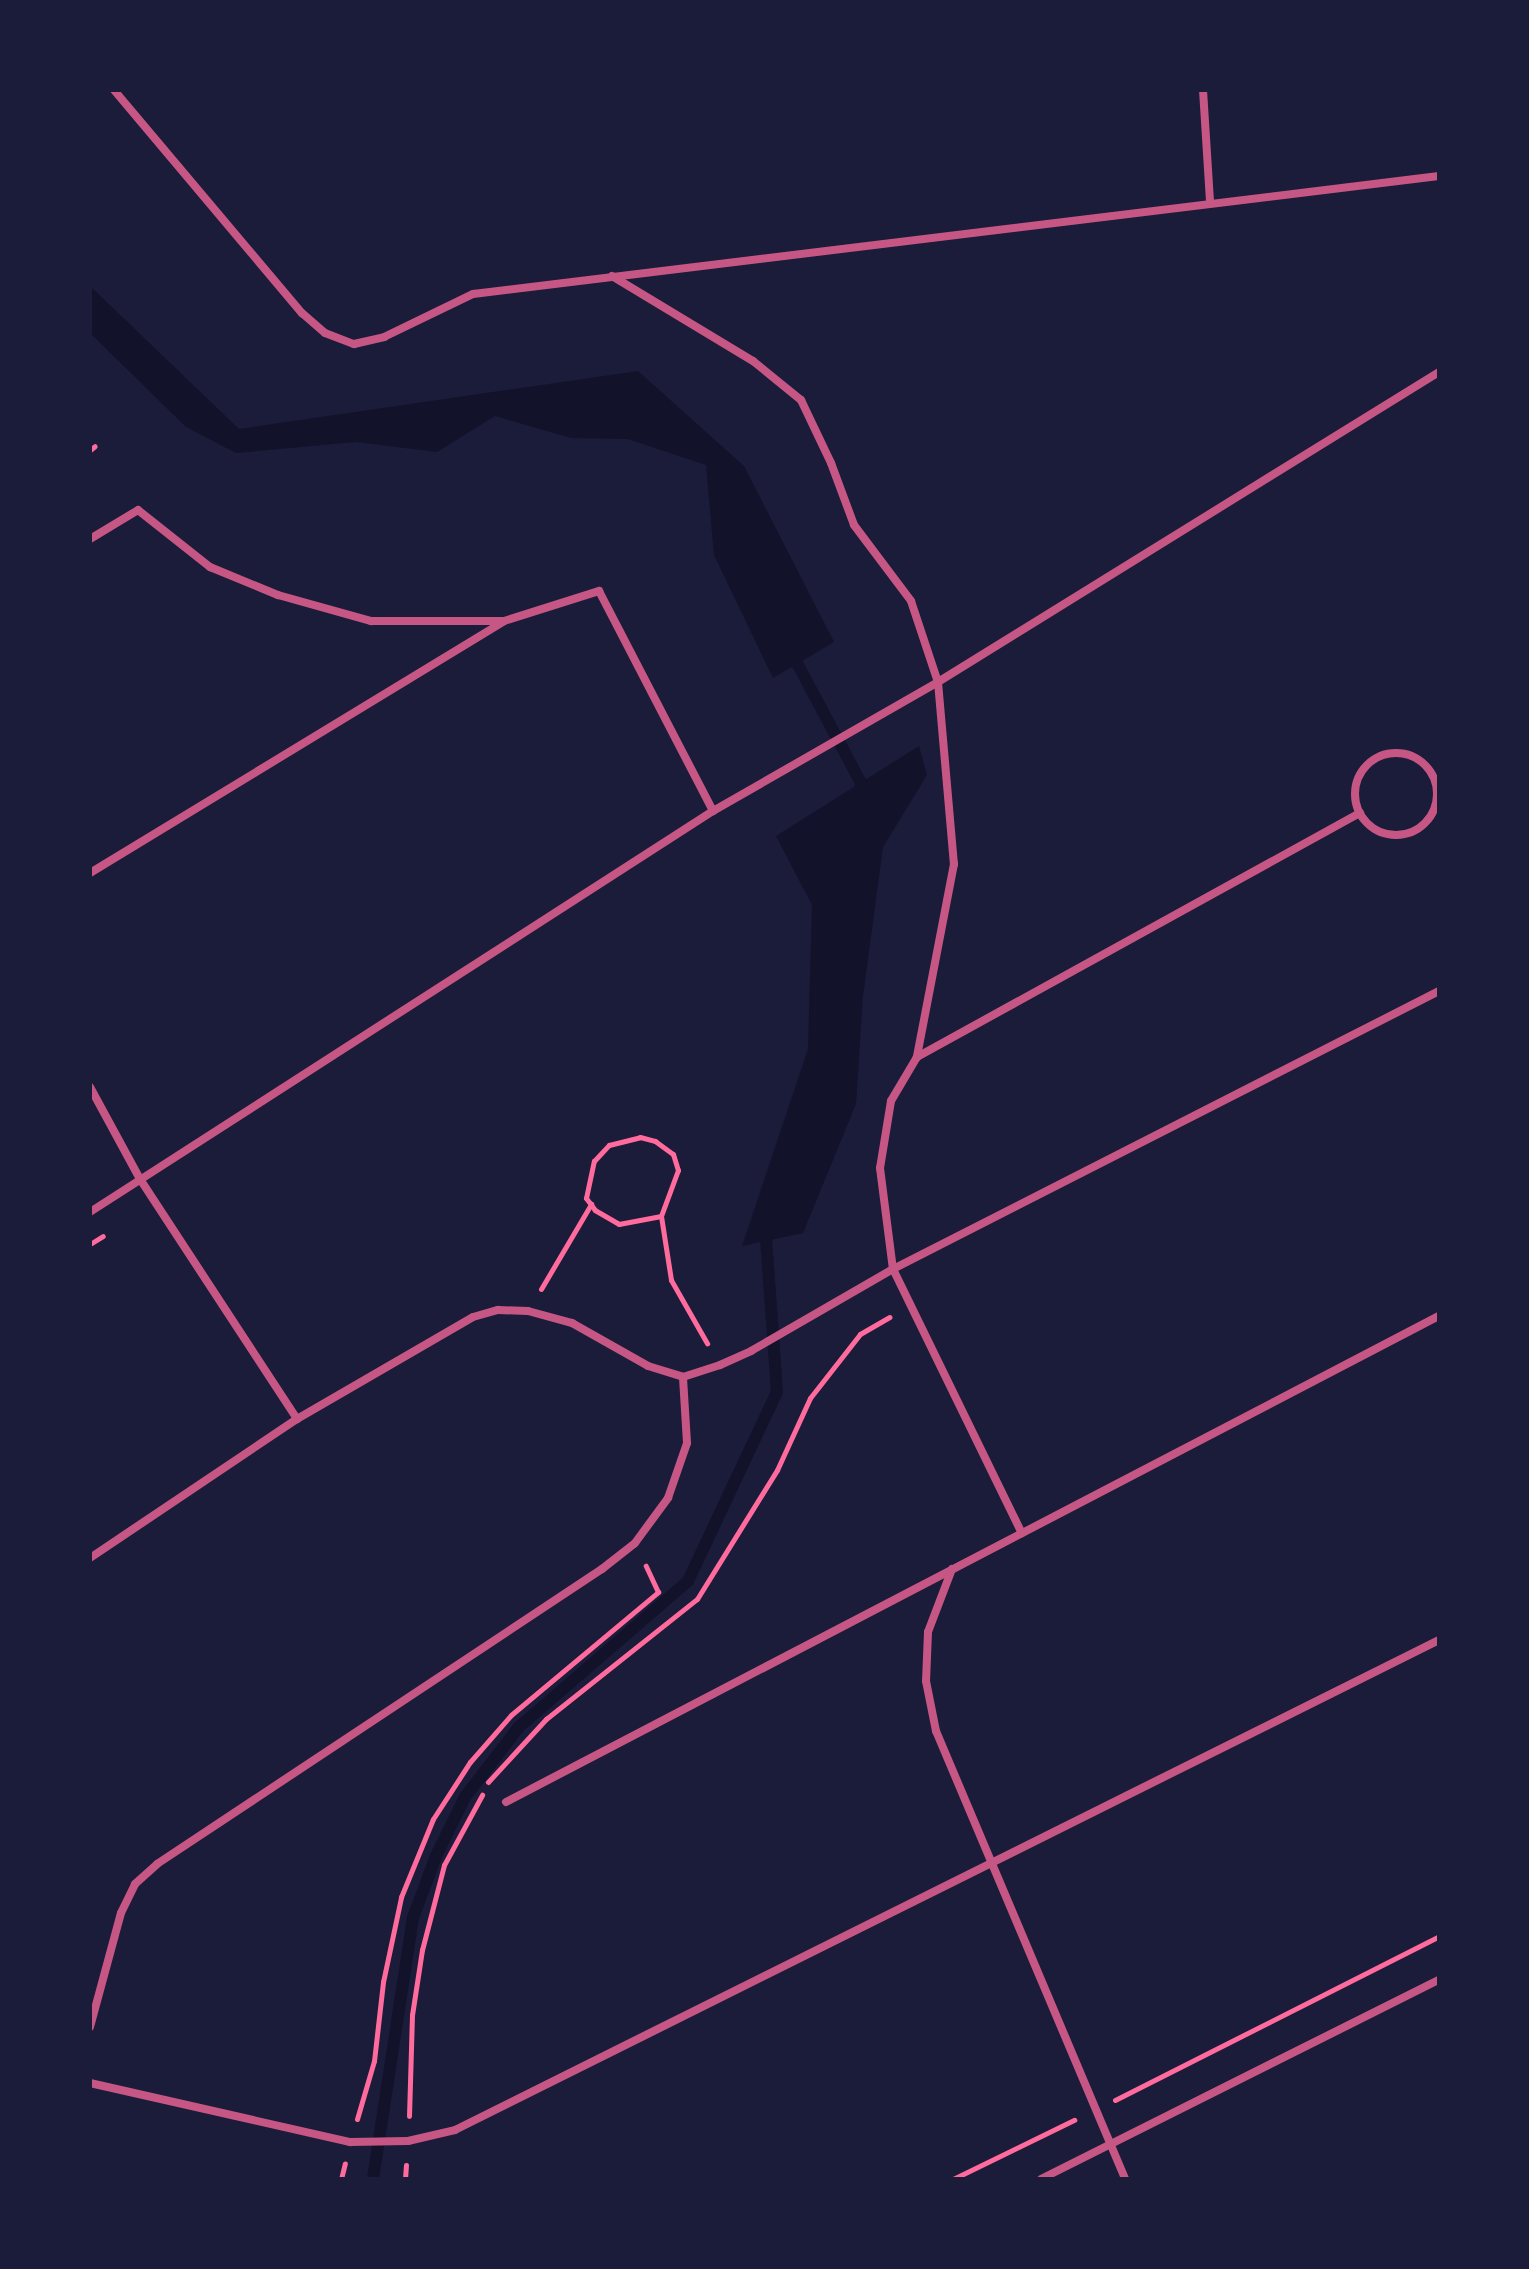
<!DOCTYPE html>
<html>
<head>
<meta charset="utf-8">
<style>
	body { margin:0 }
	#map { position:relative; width:1529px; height:2269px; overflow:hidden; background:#1b1b3a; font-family:Ubuntu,sans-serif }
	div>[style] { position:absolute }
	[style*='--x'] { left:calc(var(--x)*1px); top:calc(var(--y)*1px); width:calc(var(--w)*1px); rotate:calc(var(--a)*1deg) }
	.water>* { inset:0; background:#12122b }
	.stream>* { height:12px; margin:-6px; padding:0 6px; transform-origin:6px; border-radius:6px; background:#12122b }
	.path>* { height:5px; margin:-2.5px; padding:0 2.5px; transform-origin:2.5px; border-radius:2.5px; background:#ff6b9d }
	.minor>* { height:8px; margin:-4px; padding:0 4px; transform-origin:4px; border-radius:4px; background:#c65784 }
	.minor>.ring { margin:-4px; padding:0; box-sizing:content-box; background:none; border:8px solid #c65784; border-radius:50% }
	span { translate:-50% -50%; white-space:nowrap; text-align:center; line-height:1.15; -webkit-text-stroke:8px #1b1b3a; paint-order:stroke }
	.frame { position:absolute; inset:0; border:92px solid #1b1b3a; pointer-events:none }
</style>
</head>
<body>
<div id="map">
	<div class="water">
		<i style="clip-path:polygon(90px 286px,239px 429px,638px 371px,744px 466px,834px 642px,773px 678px,714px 555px,706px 465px,628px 439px,571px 438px,495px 416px,437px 452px,356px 442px,236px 453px,186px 427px,90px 333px)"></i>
		<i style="clip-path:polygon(919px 746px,927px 775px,883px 847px,863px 996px,856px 1104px,803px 1233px,742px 1246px,808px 1049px,812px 905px,776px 836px)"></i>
	</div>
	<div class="stream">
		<i style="--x:790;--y:650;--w:151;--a:61.9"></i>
		<i style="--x:861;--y:783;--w:15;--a:98"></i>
		<i style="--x:373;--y:2179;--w:264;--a:-81.3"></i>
		<i style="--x:413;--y:1918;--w:66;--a:-69.6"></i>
		<i style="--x:436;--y:1856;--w:66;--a:-63.8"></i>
		<i style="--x:465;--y:1797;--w:88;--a:-52.4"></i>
		<i style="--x:519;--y:1727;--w:223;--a:-40.8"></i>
		<i style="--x:688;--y:1581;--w:209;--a:-64.8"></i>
		<i style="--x:777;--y:1392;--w:152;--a:-94.1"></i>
		<i style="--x:766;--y:1240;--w:14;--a:-73"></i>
	</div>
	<div class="path">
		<i style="--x:90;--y:450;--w:6;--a:-39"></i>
		<i style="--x:661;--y:1216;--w:43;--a:169.2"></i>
		<i style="--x:619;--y:1224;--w:28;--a:-150"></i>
		<i style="--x:595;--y:1210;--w:15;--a:-127"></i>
		<i style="--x:586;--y:1198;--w:38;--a:-78"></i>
		<i style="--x:594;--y:1161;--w:22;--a:-47"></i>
		<i style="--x:609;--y:1145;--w:32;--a:-14"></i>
		<i style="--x:640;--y:1137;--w:16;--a:15"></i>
		<i style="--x:655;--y:1141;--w:22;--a:36"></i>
		<i style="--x:673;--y:1154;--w:17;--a:73"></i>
		<i style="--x:678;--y:1170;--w:49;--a:110.3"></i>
		<i style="--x:661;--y:1216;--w:65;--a:81.1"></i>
		<i style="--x:671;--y:1280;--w:73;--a:60.3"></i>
		<i style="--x:90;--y:1244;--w:15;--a:-32"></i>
		<i style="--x:541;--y:1289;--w:99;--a:-59.5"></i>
		<i style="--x:488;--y:1782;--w:86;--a:-47.4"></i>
		<i style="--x:546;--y:1719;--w:193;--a:-38.5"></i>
		<i style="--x:697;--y:1599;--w:152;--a:-58.2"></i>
		<i style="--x:777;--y:1470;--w:79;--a:-65.4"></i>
		<i style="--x:810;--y:1398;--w:81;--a:-52"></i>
		<i style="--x:860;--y:1334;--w:34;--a:-30"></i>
		<i style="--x:1115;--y:2100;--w:363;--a:-26.8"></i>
		<i style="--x:409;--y:2116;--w:101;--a:-88.3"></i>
		<i style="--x:412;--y:2015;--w:66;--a:-81.3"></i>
		<i style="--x:422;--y:1950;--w:88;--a:-75.5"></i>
		<i style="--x:444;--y:1865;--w:80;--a:-61.5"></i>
		<i style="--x:357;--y:2119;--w:60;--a:-73.7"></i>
		<i style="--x:374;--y:2061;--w:80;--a:-83.5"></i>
		<i style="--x:383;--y:1982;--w:87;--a:-78"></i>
		<i style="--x:401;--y:1897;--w:84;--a:-67.7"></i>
		<i style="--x:433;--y:1819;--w:68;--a:-57"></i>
		<i style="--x:470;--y:1762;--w:62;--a:-48.9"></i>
		<i style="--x:511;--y:1715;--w:192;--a:-39.9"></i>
		<i style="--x:658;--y:1592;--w:29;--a:-115"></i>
		<i style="--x:341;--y:2179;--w:16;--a:-76"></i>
		<i style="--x:405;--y:2179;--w:14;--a:-86"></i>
		<i style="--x:953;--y:2179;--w:135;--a:-26"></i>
	</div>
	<div class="minor">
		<i style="--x:114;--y:90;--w:292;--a:49.9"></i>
		<i style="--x:302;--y:313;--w:30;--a:41"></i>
		<i style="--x:325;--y:333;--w:31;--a:21"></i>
		<i style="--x:354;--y:344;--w:31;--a:-13"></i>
		<i style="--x:384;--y:337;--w:99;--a:-25.8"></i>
		<i style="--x:473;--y:294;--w:973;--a:-6.96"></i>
		<i style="--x:1203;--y:90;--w:111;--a:86.4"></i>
		<i style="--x:612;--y:276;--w:165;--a:31.1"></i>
		<i style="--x:753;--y:361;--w:62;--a:39.1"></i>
		<i style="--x:801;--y:400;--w:70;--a:64.5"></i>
		<i style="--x:831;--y:463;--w:66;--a:69.6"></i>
		<i style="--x:854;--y:525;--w:95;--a:53.1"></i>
		<i style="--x:911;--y:601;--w:85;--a:71.6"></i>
		<i style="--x:938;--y:682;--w:183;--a:85"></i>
		<i style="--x:954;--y:864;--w:197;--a:100.9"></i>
		<i style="--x:917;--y:1057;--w:51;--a:120.6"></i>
		<i style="--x:891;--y:1101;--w:68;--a:99.3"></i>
		<i style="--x:880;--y:1168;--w:102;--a:82.7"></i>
		<i style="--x:893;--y:1269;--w:294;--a:64"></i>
		<i style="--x:90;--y:539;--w:56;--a:-31.1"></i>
		<i style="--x:138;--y:510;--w:92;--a:38.4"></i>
		<i style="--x:210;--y:567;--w:74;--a:22.4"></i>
		<i style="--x:278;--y:595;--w:97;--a:15.6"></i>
		<i style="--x:371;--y:621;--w:133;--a:0"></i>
		<i style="--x:504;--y:621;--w:100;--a:-17.5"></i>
		<i style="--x:599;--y:591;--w:248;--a:62.6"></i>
		<i class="ring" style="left:1355px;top:753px;width:74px;height:74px"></i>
		<i style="--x:90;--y:873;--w:483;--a:-31.3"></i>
		<i style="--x:917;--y:1057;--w:506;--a:-28.85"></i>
		<i style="--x:90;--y:1087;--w:105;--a:61.5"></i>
		<i style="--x:140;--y:1179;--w:287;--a:56.8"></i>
		<i style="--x:90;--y:1212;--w:741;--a:-32.77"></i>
		<i style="--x:713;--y:811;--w:259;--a:-29.8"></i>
		<i style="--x:938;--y:682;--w:589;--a:-31.75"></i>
		<i style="--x:90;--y:1558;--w:249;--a:-33.9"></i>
		<i style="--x:297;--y:1419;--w:203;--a:-30.1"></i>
		<i style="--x:473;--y:1317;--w:26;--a:-16"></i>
		<i style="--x:498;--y:1310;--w:30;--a:2"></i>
		<i style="--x:528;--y:1311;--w:46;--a:15.3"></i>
		<i style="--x:572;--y:1323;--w:87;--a:29.5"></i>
		<i style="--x:648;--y:1366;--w:37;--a:17"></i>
		<i style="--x:683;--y:1377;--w:39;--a:-18"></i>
		<i style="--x:720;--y:1365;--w:34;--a:-24"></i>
		<i style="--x:751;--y:1351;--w:164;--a:-30"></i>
		<i style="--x:893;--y:1269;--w:613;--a:-26.98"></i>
		<i style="--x:952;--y:1569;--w:67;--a:110.9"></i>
		<i style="--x:928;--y:1632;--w:49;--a:92.3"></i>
		<i style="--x:926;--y:1681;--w:51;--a:78.7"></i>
		<i style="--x:936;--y:1731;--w:486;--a:67.1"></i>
		<i style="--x:506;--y:1802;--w:1052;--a:-27.52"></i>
		<i style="--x:90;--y:2027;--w:118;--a:-74.8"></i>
		<i style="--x:121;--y:1913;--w:32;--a:-64"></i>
		<i style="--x:135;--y:1884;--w:30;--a:-42"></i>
		<i style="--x:157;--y:1864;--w:534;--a:-33.54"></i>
		<i style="--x:602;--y:1569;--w:42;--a:-38.2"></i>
		<i style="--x:635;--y:1543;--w:56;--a:-53.7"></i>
		<i style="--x:668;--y:1498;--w:58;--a:-70.9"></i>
		<i style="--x:687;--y:1443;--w:66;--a:-93.5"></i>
		<i style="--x:90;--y:2083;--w:267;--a:12.8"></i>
		<i style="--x:350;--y:2142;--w:58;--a:-1"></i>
		<i style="--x:408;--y:2141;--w:48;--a:-13.2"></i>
		<i style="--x:455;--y:2130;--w:1099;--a:-26.47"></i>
		<i style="--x:1041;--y:2179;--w:445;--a:-26.6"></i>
	</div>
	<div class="frame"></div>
</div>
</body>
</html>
